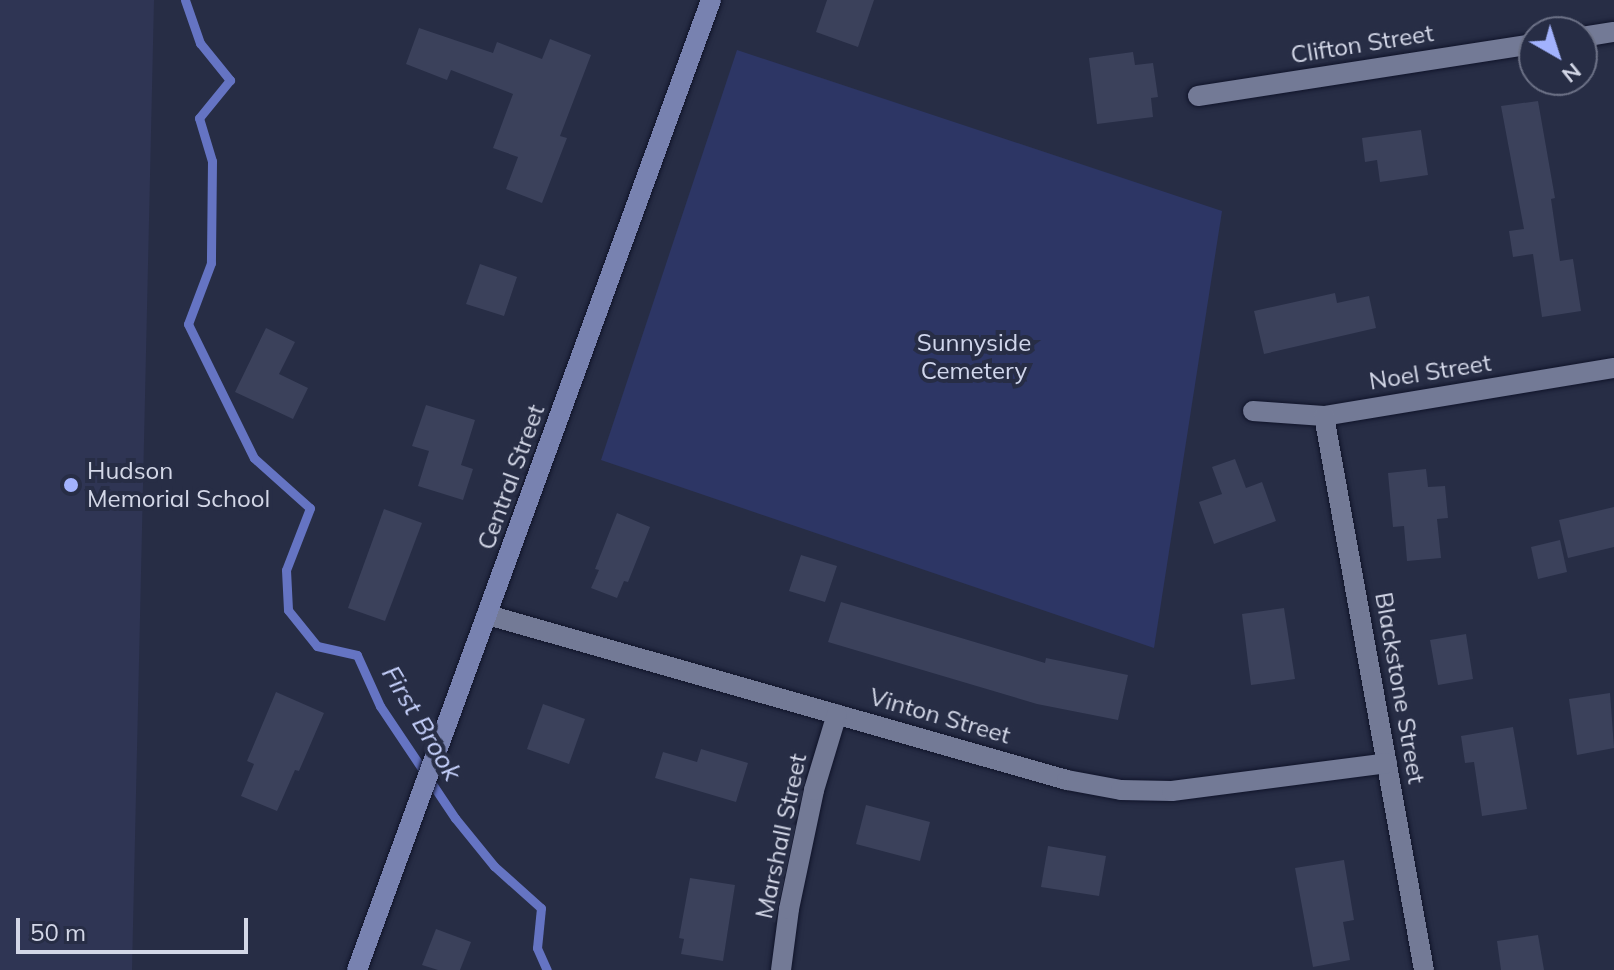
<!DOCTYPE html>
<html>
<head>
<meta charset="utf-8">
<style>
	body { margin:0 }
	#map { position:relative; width:1614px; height:970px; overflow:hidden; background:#272d45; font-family:Mulish,sans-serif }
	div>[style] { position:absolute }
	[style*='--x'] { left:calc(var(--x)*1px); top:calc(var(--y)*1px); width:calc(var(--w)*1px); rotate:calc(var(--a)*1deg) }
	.built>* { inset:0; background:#2f3554 }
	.green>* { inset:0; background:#2d3665 }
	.stream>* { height:9px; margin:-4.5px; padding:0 4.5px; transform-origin:4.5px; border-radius:4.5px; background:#6574c3 }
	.building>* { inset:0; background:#3b415b }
	.roads { filter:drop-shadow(0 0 2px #10142a) drop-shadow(0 0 2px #10142a) }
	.street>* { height:20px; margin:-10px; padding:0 10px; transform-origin:10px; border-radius:10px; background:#737a96 }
	.secondary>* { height:20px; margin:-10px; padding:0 10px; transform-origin:10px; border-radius:10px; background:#7882b0 }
	.dots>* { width:22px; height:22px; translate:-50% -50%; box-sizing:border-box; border:4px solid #272d45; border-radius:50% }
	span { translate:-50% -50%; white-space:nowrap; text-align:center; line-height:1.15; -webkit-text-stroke:8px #272d45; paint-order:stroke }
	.street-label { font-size:24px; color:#d3d7e7 }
	.park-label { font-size:24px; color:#d0d6ec }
	.poi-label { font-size:24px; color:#d3d7e7 }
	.left { translate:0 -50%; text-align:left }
	.water-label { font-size:26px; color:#c6d1fc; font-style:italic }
	.north { position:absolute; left:1518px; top:16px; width:80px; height:80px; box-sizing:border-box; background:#272d45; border:2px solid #6c7186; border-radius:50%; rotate:141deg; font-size:22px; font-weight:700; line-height:32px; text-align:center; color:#d3d7e7 }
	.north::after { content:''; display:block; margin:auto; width:28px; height:36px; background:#a2b2fd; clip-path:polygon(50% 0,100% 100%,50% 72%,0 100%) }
	.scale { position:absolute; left:16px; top:918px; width:232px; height:36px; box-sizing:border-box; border:4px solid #d3d7e7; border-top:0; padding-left:10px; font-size:24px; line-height:28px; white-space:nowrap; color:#d3d7e7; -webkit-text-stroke:6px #272d45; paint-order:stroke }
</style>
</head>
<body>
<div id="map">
	<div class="built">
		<i style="clip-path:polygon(0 0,154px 0,132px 970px,0 970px)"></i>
	</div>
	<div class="green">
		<i style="clip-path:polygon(737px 50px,1222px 211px,1154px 648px,601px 460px)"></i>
	</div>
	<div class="stream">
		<i style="--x:185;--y:0;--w:46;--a:70.8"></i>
		<i style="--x:200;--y:43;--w:48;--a:51"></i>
		<i style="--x:230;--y:80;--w:49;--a:129.2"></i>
		<i style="--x:199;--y:118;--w:45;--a:73.2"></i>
		<i style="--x:212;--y:161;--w:102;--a:90.6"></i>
		<i style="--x:211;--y:263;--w:65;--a:110.7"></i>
		<i style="--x:188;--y:324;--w:149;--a:63.8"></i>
		<i style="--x:254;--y:458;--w:75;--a:41.8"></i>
		<i style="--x:310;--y:508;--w:66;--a:111.2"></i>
		<i style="--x:286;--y:570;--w:40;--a:87.1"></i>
		<i style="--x:288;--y:610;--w:46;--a:51.1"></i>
		<i style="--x:317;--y:646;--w:41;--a:12.7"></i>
		<i style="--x:357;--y:655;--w:56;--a:65.7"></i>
		<i style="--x:380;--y:706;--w:135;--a:56.2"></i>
		<i style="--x:455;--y:818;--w:62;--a:50.9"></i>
		<i style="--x:494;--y:866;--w:63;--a:41.8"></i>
		<i style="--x:541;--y:908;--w:40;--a:95.7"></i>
		<i style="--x:537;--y:948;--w:24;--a:66"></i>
	</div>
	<div class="building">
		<i style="clip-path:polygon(827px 0,874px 0,858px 47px,816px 32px)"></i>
		<i style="clip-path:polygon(419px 28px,493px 53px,497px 42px,542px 59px,550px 39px,591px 55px,560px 136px,567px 138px,542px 203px,506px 189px,518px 157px,493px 148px,513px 94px,451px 70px,447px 80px,406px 64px)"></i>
		<i style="clip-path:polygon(1133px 52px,1135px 65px,1153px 63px,1158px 97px,1151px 98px,1153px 117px,1097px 124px,1089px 58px)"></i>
		<i style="clip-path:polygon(1538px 101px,1555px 198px,1551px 199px,1560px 261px,1573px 259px,1581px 311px,1542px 317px,1533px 254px,1513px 257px,1509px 231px,1524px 229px,1501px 106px)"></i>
		<i style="clip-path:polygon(1421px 130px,1428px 175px,1380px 182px,1377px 160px,1365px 162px,1362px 138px)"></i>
		<i style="clip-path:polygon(480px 264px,517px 277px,504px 316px,466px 304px)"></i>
		<i style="clip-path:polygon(1335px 293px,1337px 303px,1369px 296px,1376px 328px,1264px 354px,1254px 311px)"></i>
		<i style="clip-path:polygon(266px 328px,295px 342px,279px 374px,308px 388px,293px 419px,235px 392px)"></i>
		<i style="clip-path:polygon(426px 405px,475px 420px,461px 465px,473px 469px,463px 500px,418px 486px,429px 451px,412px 446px)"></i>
		<i style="clip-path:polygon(1235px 459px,1246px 488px,1262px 482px,1276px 521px,1214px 544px,1199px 502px,1222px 494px,1212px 467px)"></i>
		<i style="clip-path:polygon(1426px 469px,1428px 487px,1445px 486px,1448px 518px,1437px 519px,1441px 558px,1407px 561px,1404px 526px,1393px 527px,1388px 473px)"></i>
		<i style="clip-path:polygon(1614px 507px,1614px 547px,1568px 558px,1559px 520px)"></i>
		<i style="clip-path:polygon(384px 509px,422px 523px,385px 621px,348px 608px)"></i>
		<i style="clip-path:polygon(617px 513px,650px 527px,628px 582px,624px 581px,617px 598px,591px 588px,599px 570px,595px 569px)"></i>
		<i style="clip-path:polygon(1560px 540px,1567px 572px,1538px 579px,1531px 547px)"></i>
		<i style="clip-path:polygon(801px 555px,837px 566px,825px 602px,789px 591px)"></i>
		<i style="clip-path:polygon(841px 602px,1045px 663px,1046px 658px,1128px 675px,1118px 720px,1037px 704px,828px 642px)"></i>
		<i style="clip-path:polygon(1284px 608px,1295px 679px,1251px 685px,1242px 614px)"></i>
		<i style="clip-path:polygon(1466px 634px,1473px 679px,1438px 685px,1430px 640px)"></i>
		<i style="clip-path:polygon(276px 692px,324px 713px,299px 771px,295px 770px,277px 811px,241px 796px,254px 764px,247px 761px)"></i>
		<i style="clip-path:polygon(1610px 693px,1614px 748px,1577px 755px,1569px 699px)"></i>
		<i style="clip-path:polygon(543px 704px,585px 719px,569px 764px,527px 749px)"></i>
		<i style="clip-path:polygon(1513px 727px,1527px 809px,1482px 816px,1474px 762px,1465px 763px,1461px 736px)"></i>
		<i style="clip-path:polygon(701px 749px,748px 763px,736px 802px,655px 778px,663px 752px,697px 762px)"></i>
		<i style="clip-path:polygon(866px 805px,930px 822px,920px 861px,856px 844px)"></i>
		<i style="clip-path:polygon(1048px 846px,1106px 856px,1099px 896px,1041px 887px)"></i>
		<i style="clip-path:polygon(1344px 860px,1354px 920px,1343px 922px,1350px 960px,1313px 967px,1295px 868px)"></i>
		<i style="clip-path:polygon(690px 878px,735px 885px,723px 961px,681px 954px,684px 939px,679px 938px)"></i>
		<i style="clip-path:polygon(436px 929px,471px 942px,460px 970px,438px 970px,422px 965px)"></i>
		<i style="clip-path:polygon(1538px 935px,1544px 970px,1501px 970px,1497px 941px)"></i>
	</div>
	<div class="roads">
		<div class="street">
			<i style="--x:1582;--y:37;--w:32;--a:-9"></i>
			<i style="--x:1198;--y:96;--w:340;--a:-8.8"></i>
			<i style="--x:1253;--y:411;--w:71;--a:4"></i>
			<i style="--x:1324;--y:416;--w:294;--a:-9.4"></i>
			<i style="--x:1324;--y:416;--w:563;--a:79.77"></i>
			<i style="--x:488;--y:615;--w:602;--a:15.91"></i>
			<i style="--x:1067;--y:780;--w:55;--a:10.5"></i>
			<i style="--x:1121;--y:790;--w:51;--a:1.1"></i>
			<i style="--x:1172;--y:791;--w:217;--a:-7.4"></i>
			<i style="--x:781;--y:970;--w:62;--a:-82.5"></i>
			<i style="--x:789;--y:909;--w:122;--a:-78.1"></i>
			<i style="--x:814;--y:790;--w:79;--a:-73.2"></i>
		</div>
		<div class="secondary">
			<i style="--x:357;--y:970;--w:1033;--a:-69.95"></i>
		</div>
	</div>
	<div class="dots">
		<i style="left:71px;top:485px;background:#a2b2fd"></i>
	</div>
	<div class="street-label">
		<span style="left:1362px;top:44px;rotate:-9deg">Clifton Street</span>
		<span style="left:1430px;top:372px;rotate:-9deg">Noel Street</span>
		<span style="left:511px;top:477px;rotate:-70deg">Central Street</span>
		<span style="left:1400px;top:688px;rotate:80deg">Blackstone Street</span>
		<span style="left:940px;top:716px;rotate:16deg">Vinton Street</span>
		<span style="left:781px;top:836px;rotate:-78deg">Marshall Street</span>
	</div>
	<div class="park-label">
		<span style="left:974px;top:357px">Sunnyside<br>Cemetery</span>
	</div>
	<div class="poi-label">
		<span class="left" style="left:87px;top:485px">Hudson<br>Memorial School</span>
	</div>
	<div class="water-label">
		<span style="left:422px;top:723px;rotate:59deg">First Brook</span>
	</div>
	<div class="north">N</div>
	<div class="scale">50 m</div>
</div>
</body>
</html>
